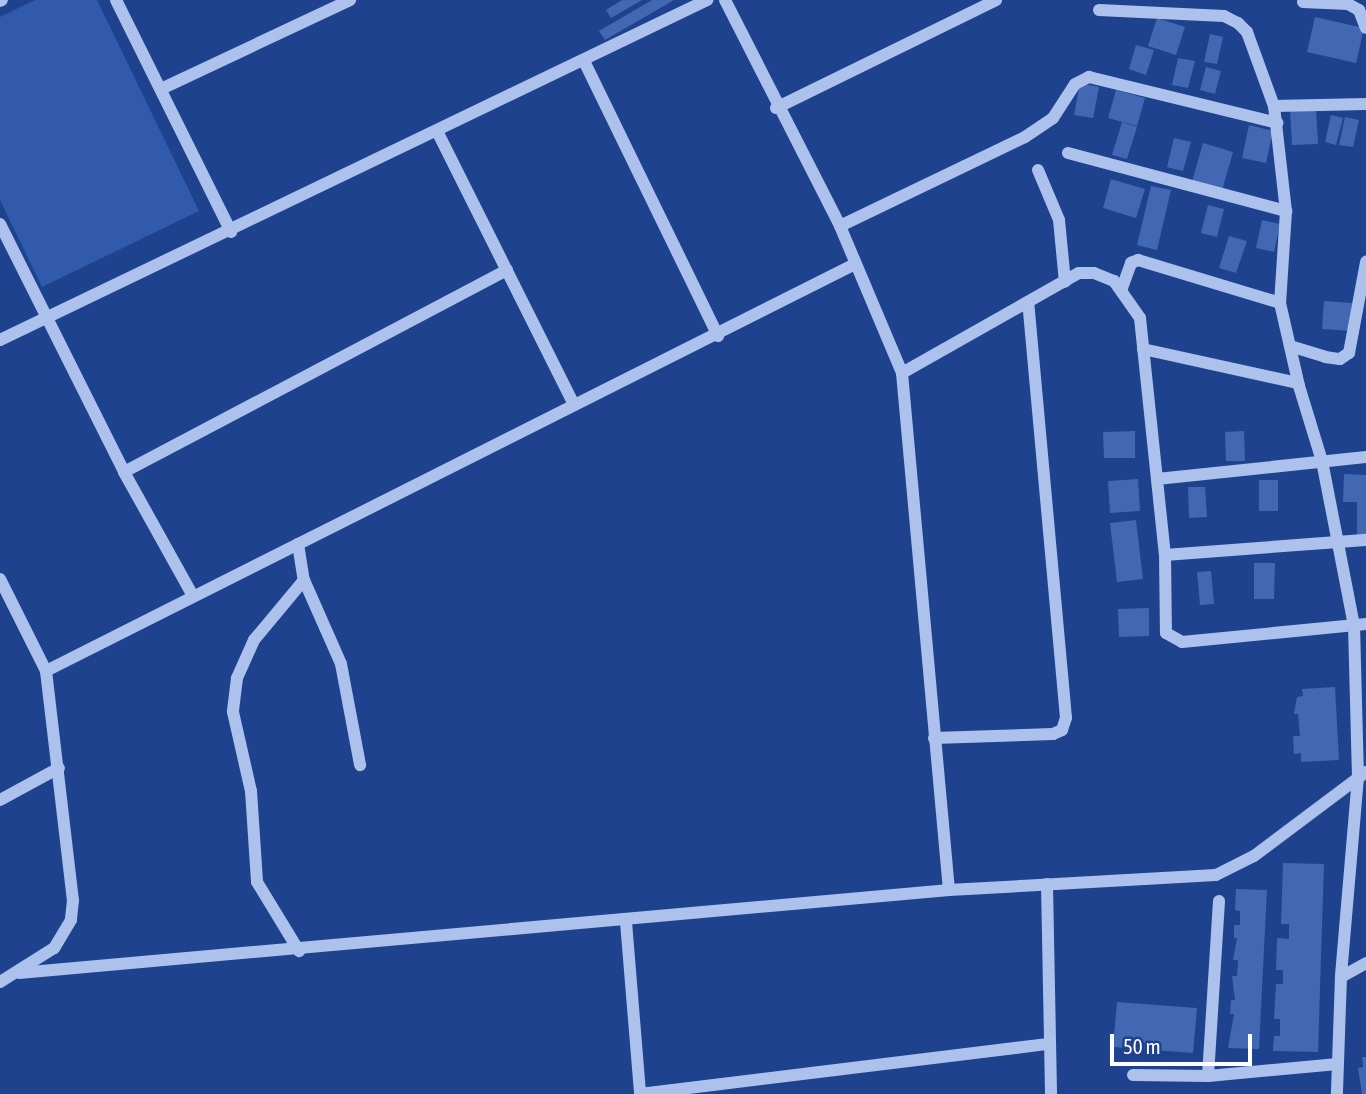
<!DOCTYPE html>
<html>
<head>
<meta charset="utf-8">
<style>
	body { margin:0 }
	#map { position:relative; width:1366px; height:1094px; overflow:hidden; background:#1e428d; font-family:"Asap Condensed",sans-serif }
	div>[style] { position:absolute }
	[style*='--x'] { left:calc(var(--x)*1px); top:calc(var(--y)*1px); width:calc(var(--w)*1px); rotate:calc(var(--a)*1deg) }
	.green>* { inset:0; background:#325aab }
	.building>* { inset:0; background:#4368b3 }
	.minor>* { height:12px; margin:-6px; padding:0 6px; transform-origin:6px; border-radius:6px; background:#acc2ed }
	span { translate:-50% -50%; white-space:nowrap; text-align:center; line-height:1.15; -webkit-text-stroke:5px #1e428d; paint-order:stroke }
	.scale { position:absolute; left:1110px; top:1034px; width:142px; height:32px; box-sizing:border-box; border:4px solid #fff; border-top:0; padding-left:9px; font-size:21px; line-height:24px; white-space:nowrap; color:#fff; -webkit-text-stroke:5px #1e428d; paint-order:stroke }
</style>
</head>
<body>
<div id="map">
	<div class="green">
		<i style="clip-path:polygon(35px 0,97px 0,199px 211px,42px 287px,0 200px,0 17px)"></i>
	</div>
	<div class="building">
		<i style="clip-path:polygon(622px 0,642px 0,611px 18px,606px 10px)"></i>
		<i style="clip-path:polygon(652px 0,674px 0,605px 40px,599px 31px)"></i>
		<i style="clip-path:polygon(1315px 17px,1364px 28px,1356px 63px,1307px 52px)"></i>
		<i style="clip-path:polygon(1157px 18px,1185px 27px,1176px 55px,1148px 46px)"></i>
		<i style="clip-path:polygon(1210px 34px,1223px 37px,1217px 64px,1204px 62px)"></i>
		<i style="clip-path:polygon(1136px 45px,1154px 50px,1146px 75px,1129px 69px)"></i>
		<i style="clip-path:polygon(1178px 58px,1195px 61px,1188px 88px,1172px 85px)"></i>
		<i style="clip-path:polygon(1206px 67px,1221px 71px,1215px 94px,1200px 90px)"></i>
		<i style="clip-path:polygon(1080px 83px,1099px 87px,1093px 118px,1074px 115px)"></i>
		<i style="clip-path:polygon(1116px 90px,1145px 98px,1137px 126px,1108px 118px)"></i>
		<i style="clip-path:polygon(1316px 109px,1318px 144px,1292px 145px,1290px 110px)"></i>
		<i style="clip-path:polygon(1331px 115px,1343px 118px,1336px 145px,1325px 142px)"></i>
		<i style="clip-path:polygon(1345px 117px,1359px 120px,1353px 147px,1339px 145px)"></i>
		<i style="clip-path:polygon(1122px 122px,1137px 127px,1127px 159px,1112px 155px)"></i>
		<i style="clip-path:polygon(1249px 125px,1273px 131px,1266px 163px,1242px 158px)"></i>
		<i style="clip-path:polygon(1174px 138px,1191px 142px,1183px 171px,1167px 167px)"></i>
		<i style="clip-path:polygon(1203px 143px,1233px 152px,1221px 194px,1191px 185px)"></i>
		<i style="clip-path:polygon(1111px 179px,1145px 189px,1136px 218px,1103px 208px)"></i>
		<i style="clip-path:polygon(1151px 186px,1171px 190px,1157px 250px,1137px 245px)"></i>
		<i style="clip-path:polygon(1208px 205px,1224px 209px,1217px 237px,1201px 233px)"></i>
		<i style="clip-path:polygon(1262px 220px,1280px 224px,1274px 252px,1256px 248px)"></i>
		<i style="clip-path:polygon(1229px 236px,1247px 241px,1236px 273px,1219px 268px)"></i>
		<i style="clip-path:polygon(1324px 301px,1352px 303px,1350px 331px,1322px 329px)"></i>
		<i style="clip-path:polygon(1135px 431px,1135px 458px,1104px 458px,1103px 432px)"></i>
		<i style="clip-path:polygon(1244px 431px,1245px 461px,1226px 461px,1225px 432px)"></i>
		<i style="clip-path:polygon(1344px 474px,1366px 475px,1366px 535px,1357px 536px,1357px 502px,1343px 502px)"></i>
		<i style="clip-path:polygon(1138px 479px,1140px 511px,1110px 513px,1108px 481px)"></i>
		<i style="clip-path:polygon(1259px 480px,1278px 480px,1278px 511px,1259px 511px)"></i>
		<i style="clip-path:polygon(1188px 487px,1205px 487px,1207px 517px,1189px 518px)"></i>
		<i style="clip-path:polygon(1136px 520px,1143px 579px,1117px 582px,1110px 523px)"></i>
		<i style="clip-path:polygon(1254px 563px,1275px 563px,1274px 599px,1254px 599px)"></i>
		<i style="clip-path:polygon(1211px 571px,1214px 604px,1200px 605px,1197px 572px)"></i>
		<i style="clip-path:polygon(1149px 608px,1149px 636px,1119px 637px,1118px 609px)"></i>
		<i style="clip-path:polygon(1335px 687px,1339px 760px,1301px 762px,1301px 753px,1294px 754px,1293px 736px,1300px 736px,1298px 714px,1294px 714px,1297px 697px,1303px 696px,1302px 689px)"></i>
		<i style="clip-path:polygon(1283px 863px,1324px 864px,1318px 1052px,1273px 1051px,1274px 1036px,1280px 1036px,1280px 1019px,1274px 1019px,1276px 984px,1283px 984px,1283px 970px,1276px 970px,1277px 938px,1289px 939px,1289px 924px,1281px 924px)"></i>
		<i style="clip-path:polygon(1236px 889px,1267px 890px,1259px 1049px,1228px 1048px,1234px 1014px,1230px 1014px,1231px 1000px,1235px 1000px,1232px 976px,1237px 976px,1238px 960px,1233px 960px,1237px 938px,1234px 938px,1234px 925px,1240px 925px,1240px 911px,1235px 910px)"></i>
		<i style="clip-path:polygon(1117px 1002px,1197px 1008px,1193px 1053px,1113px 1047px)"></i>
		<i style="clip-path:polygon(1362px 1057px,1366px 1057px,1366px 1094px,1362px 1094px,1358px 1068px,1363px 1067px)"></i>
	</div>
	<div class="minor">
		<i style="--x:116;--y:0;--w:259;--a:63.6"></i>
		<i style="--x:725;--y:0;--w:254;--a:63"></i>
		<i style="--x:840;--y:226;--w:160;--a:67.1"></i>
		<i style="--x:902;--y:373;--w:519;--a:84.81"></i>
		<i style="--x:0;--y:1;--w:2;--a:-27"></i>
		<i style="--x:1303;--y:2;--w:45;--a:2.5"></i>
		<i style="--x:1348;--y:4;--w:13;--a:29"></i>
		<i style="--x:1359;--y:10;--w:19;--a:69"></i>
		<i style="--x:1099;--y:10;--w:125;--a:2.7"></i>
		<i style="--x:1224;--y:16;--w:16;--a:27"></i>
		<i style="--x:1238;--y:23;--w:13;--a:45"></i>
		<i style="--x:1247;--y:32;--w:79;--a:70"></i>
		<i style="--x:1274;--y:106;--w:106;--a:83.5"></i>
		<i style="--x:1286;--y:211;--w:92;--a:93.7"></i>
		<i style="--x:1280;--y:303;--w:85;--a:77.1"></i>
		<i style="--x:1299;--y:386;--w:78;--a:73"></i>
		<i style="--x:1322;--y:461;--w:167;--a:79"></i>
		<i style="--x:1354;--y:625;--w:152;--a:88.5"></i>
		<i style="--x:1358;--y:777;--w:201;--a:94.9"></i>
		<i style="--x:1341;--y:977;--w:117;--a:92"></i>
		<i style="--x:584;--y:61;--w:306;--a:64"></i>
		<i style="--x:161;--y:89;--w:209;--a:-25.2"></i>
		<i style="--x:1274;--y:106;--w:92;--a:-1.2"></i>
		<i style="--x:776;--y:108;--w:245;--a:-26.1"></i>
		<i style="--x:438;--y:133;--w:304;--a:63.4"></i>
		<i style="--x:1068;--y:153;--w:226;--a:14.9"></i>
		<i style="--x:1038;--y:170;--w:54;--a:67.2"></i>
		<i style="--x:1059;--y:220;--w:62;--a:84.5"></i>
		<i style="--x:0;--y:224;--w:277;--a:63.4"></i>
		<i style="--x:124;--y:472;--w:142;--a:60.9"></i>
		<i style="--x:840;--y:226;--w:205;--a:-25.7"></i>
		<i style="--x:1025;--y:137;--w:34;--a:-34"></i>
		<i style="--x:1053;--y:118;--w:40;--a:-57.1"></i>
		<i style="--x:1075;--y:84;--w:16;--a:-27"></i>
		<i style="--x:1089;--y:77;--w:194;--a:13.7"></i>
		<i style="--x:1122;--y:288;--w:27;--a:-70"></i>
		<i style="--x:1131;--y:263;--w:8;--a:-23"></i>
		<i style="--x:1138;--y:260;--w:148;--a:16.8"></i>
		<i style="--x:0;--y:340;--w:785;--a:-25.68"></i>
		<i style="--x:1290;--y:346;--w:37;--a:17"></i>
		<i style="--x:1325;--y:357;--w:15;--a:8"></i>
		<i style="--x:1340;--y:359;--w:11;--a:-34"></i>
		<i style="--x:1349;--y:353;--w:93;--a:-79.4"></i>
		<i style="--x:1143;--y:349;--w:159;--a:12.4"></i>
		<i style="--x:902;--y:373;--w:203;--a:-29.5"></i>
		<i style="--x:1079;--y:273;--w:15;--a:0"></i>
		<i style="--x:1094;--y:273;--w:22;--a:22"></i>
		<i style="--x:1114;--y:281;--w:45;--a:54.9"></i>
		<i style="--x:1140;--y:318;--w:238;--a:84"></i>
		<i style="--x:1165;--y:555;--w:78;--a:89.3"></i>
		<i style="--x:1166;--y:633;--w:18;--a:29"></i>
		<i style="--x:1182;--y:642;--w:185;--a:-5.6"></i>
		<i style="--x:124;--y:472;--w:433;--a:-27.8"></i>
		<i style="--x:1157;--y:479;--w:210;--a:-6"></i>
		<i style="--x:298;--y:544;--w:36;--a:81"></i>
		<i style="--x:304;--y:580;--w:78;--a:129.8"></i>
		<i style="--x:254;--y:640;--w:42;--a:114.1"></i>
		<i style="--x:237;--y:678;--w:34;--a:97"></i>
		<i style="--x:233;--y:712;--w:81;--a:77.2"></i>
		<i style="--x:251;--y:791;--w:91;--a:86.2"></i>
		<i style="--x:257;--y:882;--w:81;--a:58.7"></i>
		<i style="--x:1165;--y:555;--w:202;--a:-4.3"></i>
		<i style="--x:0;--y:579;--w:103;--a:63.4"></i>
		<i style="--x:46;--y:671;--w:231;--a:83.3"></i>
		<i style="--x:73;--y:900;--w:20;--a:96"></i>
		<i style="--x:71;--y:920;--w:33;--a:121"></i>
		<i style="--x:54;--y:948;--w:64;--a:147.8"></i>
		<i style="--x:304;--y:580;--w:92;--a:66.2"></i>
		<i style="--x:341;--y:664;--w:103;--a:79.3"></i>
		<i style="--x:46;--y:671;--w:906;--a:-26.71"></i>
		<i style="--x:934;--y:738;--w:119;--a:-1.9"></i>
		<i style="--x:1053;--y:734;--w:10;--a:-24"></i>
		<i style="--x:1062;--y:730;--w:13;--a:-72"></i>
		<i style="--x:1066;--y:718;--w:417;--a:-95.2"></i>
		<i style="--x:0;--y:800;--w:67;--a:-28.5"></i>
		<i style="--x:1047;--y:884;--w:210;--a:88.9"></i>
		<i style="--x:1219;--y:901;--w:175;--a:93.6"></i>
		<i style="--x:1208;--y:1076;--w:130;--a:-5.3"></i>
		<i style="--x:626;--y:922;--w:173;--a:85.3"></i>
		<i style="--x:640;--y:1094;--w:411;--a:-7"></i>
		<i style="--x:19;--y:973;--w:934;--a:-5.1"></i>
		<i style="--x:949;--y:890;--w:267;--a:-3.2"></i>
		<i style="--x:1216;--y:875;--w:42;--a:-26.6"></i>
		<i style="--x:1254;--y:856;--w:140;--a:-36.9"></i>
		<i style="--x:1341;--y:977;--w:29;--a:-29"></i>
		<i style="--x:1133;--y:1075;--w:75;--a:0.8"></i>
	</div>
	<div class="scale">50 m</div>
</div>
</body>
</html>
